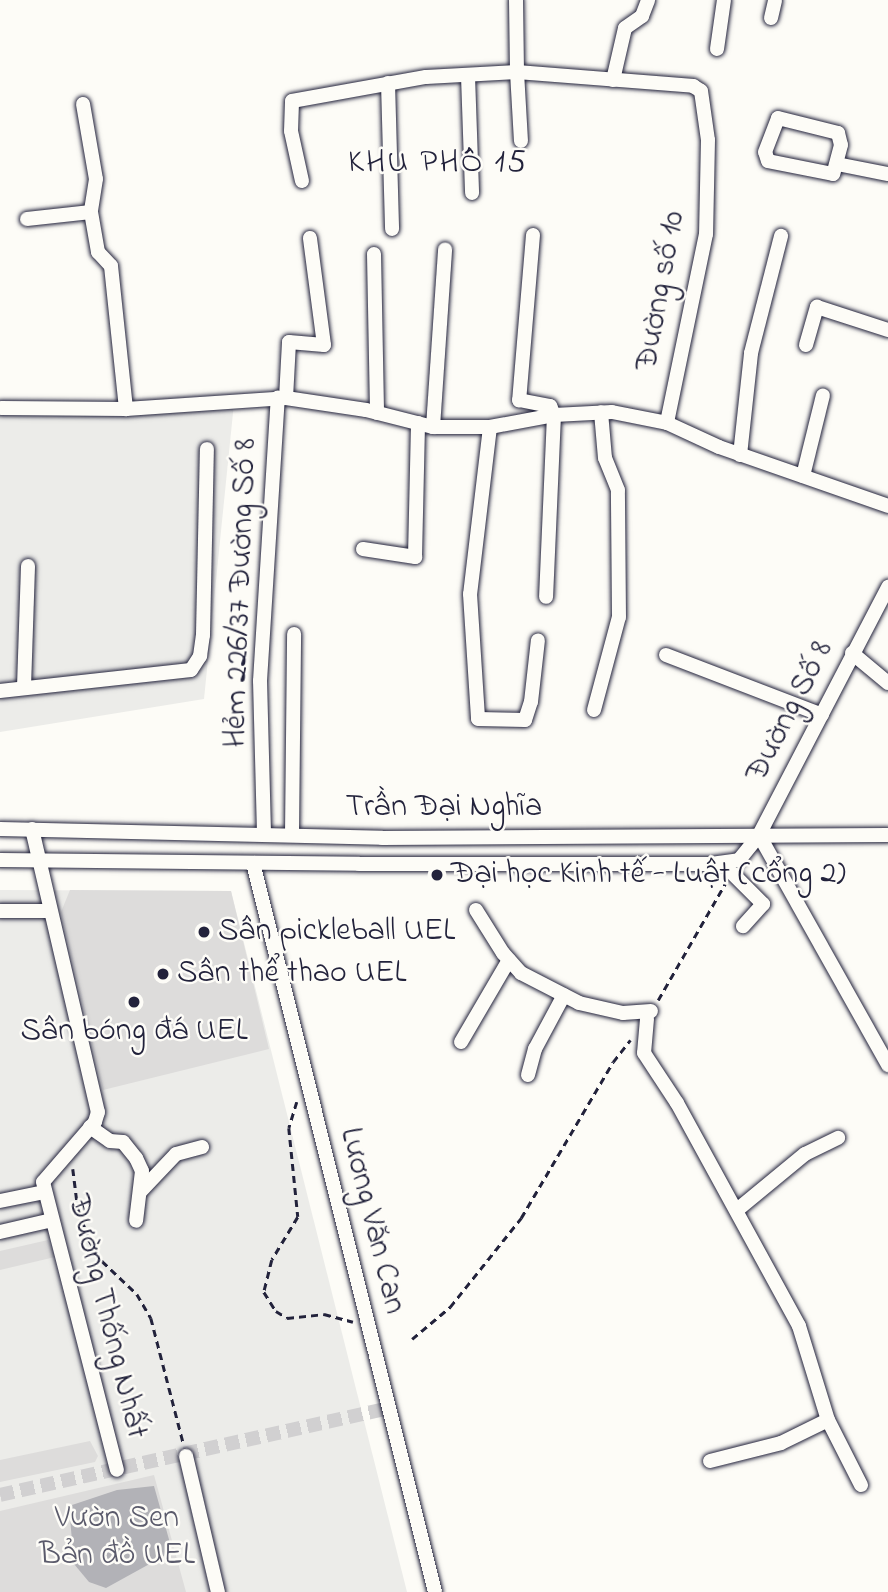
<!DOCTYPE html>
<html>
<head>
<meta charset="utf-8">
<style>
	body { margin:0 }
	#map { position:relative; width:888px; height:1592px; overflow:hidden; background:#fdfcf7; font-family:"Indie Flower",sans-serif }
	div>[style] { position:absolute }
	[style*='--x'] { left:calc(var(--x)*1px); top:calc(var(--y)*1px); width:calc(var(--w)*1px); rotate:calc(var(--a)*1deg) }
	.built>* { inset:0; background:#ecece9 }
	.green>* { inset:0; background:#dddcdb }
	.water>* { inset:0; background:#b2b2b7 }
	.minor-tunnel>* { height:14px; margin-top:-7px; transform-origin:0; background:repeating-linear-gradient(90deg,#d1d0d1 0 14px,transparent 0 21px) }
	.path>* { height:2.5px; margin-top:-1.25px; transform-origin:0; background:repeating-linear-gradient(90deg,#22223b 0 7px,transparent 0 12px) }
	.roads { filter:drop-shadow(0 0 2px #22223b) drop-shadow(0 0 2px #22223b) }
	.minor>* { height:14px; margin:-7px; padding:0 7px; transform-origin:7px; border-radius:7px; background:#fdfcf7 }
	.dots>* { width:19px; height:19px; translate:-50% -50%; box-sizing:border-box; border:4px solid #fdfcf7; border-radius:50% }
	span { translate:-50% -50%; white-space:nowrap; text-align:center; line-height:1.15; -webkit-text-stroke:5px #fdfcf7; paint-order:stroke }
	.street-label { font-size:32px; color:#22223b }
	.poi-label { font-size:32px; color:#22223b }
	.left { translate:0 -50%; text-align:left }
	.park-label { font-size:32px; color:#5a5a6b }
	.neighbourhood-label { font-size:33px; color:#22223b; letter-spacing:2px }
</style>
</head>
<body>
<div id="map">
	<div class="built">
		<i style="clip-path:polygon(234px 403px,204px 699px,0 732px,0 408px)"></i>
		<i style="clip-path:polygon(0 890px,231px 891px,407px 1592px,0 1592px)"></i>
	</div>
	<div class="green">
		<i style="clip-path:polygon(70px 890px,231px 891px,269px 1049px,103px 1090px,61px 912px)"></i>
		<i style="clip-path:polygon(48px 1240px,55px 1257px,0 1270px,0 1251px)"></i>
		<i style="clip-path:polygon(90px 1441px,98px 1456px,95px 1462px,0 1482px,0 1460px)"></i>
		<i style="clip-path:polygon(154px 1475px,186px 1592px,0 1592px,0 1511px)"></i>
	</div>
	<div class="water">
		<i style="clip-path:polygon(154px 1486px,170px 1543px,164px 1556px,106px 1588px,89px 1582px,74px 1564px,69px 1506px,117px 1490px)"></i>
	</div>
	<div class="minor-tunnel">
		<i style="--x:0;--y:1495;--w:399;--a:-12.6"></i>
	</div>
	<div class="path">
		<i style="--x:658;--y:1000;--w:134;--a:-60"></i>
		<i style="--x:297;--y:1102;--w:27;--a:107"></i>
		<i style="--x:289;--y:1128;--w:89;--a:84.2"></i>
		<i style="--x:298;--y:1217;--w:50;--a:121.2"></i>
		<i style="--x:272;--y:1260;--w:33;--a:104"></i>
		<i style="--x:264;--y:1292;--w:22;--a:58"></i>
		<i style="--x:276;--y:1311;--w:13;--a:32"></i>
		<i style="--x:287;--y:1318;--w:37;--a:-6"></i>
		<i style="--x:324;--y:1314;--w:30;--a:15"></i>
		<i style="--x:73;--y:1169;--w:40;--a:82.9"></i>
		<i style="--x:78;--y:1209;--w:33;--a:70"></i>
		<i style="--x:89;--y:1240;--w:25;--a:58"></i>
		<i style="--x:102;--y:1261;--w:48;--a:43.3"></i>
		<i style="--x:137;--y:1294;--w:28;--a:60"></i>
		<i style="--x:151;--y:1318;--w:128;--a:75.5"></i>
		<i style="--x:412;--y:1339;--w:50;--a:-40.1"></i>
		<i style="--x:450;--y:1307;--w:114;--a:-51.4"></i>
		<i style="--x:521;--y:1218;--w:181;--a:-59.5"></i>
		<i style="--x:613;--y:1062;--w:28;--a:-52"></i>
	</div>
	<div class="roads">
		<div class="minor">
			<i style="--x:516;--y:0;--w:72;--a:89.2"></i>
			<i style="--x:517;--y:72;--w:177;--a:4.5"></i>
			<i style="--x:693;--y:86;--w:9;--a:32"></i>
			<i style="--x:701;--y:91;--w:49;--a:81.9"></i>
			<i style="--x:708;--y:140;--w:94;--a:91.2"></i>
			<i style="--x:706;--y:234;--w:193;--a:101.7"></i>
			<i style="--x:771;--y:18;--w:18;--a:-77"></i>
			<i style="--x:717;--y:49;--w:49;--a:-81.9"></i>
			<i style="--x:468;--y:76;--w:117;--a:88"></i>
			<i style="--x:613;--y:80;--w:53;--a:-77"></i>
			<i style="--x:625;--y:28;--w:21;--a:-35"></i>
			<i style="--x:642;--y:16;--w:17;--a:-69"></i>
			<i style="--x:388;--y:83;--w:146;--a:88.4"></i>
			<i style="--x:83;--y:104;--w:76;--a:80.2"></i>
			<i style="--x:96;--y:179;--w:33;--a:99"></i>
			<i style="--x:91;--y:212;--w:41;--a:80.1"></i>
			<i style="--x:98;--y:252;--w:19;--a:47"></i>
			<i style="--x:111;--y:266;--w:144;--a:84"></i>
			<i style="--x:778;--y:118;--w:62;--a:14"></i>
			<i style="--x:838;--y:133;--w:12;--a:76"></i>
			<i style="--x:841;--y:145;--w:30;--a:105"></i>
			<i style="--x:833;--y:174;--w:66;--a:-168.7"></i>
			<i style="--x:768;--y:161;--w:9;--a:-108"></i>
			<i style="--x:765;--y:152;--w:36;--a:-69"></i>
			<i style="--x:837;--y:164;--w:52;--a:11.1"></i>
			<i style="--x:302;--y:181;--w:51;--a:-102.4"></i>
			<i style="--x:291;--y:131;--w:30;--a:-88"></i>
			<i style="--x:292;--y:101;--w:136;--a:-10.2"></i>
			<i style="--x:426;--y:77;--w:91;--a:-3.1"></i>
			<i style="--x:517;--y:72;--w:69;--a:86.7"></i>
			<i style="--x:27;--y:219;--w:64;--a:-6.2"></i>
			<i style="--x:533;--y:235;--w:166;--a:94.8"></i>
			<i style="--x:519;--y:400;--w:32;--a:11"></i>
			<i style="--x:550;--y:406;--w:10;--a:66"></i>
			<i style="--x:554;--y:415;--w:182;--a:92.5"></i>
			<i style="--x:374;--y:254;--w:159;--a:88.9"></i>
			<i style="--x:806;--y:345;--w:40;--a:-74"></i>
			<i style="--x:817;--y:307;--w:75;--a:17.9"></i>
			<i style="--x:286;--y:398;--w:56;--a:-86.9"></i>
			<i style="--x:289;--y:342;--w:35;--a:5"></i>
			<i style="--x:324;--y:345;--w:108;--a:-97.5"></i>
			<i style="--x:1;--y:408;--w:125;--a:0.5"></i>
			<i style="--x:126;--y:409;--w:160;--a:-3.9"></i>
			<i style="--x:286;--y:398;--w:81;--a:8.5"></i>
			<i style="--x:366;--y:410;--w:69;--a:14.2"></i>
			<i style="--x:433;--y:427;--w:57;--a:0"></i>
			<i style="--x:490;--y:427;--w:65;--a:-10.6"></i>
			<i style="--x:554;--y:415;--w:58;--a:-3"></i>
			<i style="--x:612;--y:412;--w:56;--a:11.3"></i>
			<i style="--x:667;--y:423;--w:57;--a:24.8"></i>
			<i style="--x:719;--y:447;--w:179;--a:19.2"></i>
			<i style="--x:433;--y:427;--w:178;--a:-86.1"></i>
			<i style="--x:490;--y:427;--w:168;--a:96.8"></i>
			<i style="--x:470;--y:594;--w:125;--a:86.3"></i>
			<i style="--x:478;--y:719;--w:47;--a:1.2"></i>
			<i style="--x:525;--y:720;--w:19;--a:-72"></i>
			<i style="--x:531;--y:702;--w:62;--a:-83.6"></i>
			<i style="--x:740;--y:455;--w:103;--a:-83.8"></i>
			<i style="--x:751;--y:353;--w:121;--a:-75.6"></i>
			<i style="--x:803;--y:476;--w:83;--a:-76.1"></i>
			<i style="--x:363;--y:549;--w:53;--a:8.7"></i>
			<i style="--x:415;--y:557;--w:134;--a:-88.7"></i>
			<i style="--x:852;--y:653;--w:47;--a:39.8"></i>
			<i style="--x:666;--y:655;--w:167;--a:21"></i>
			<i style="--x:24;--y:687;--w:121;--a:-88.1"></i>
			<i style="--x:0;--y:691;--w:192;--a:-6.3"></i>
			<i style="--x:191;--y:670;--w:17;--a:-57"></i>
			<i style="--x:200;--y:656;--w:21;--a:-82"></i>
			<i style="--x:203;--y:635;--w:186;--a:-88.8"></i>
			<i style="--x:594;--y:710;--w:96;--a:-75"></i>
			<i style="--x:619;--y:617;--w:127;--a:-90.5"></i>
			<i style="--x:618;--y:490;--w:35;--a:-112"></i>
			<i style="--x:605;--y:458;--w:46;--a:-95"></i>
			<i style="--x:0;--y:829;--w:382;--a:1.3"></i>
			<i style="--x:382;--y:838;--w:506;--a:-0.34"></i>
			<i style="--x:32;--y:829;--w:291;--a:76.9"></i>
			<i style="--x:98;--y:1112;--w:10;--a:107"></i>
			<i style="--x:95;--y:1122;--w:79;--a:130.9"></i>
			<i style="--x:43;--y:1182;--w:297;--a:75.6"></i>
			<i style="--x:264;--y:833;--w:152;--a:-91.5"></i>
			<i style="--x:260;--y:681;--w:284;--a:-86.4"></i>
			<i style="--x:292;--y:834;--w:200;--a:-89.4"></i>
			<i style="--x:759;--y:835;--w:264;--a:60.7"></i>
			<i style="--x:0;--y:860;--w:359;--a:0.6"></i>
			<i style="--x:359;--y:864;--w:352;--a:0"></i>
			<i style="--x:711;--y:864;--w:28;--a:-8"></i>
			<i style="--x:739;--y:860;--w:32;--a:-51"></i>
			<i style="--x:759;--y:835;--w:280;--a:-62.5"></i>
			<i style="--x:253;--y:863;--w:751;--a:75.98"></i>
			<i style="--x:732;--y:873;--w:44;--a:45"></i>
			<i style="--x:763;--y:904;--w:30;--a:132"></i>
			<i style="--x:476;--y:910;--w:51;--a:57.9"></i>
			<i style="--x:503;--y:953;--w:27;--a:48"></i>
			<i style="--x:521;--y:973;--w:65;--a:27.3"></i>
			<i style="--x:579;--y:1003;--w:45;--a:12.8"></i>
			<i style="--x:623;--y:1013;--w:28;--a:-4"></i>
			<i style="--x:0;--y:911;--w:48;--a:0"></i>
			<i style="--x:647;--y:1019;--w:34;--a:95"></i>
			<i style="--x:644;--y:1053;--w:60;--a:56.6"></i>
			<i style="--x:677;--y:1103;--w:254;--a:61.3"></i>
			<i style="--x:799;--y:1326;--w:98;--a:72.9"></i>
			<i style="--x:828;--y:1420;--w:73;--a:63.1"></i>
			<i style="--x:461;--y:1042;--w:95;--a:-59.7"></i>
			<i style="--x:528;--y:1075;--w:27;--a:-75"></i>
			<i style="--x:535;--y:1049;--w:61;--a:-61.8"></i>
			<i style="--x:90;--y:1127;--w:24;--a:35"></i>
			<i style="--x:110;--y:1141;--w:13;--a:4"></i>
			<i style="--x:123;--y:1142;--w:21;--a:51"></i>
			<i style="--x:136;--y:1158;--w:14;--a:65"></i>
			<i style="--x:142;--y:1171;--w:50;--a:96.8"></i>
			<i style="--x:140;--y:1192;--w:52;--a:-46.5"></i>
			<i style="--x:176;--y:1154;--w:27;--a:-15"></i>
			<i style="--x:0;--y:1201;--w:46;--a:-11.3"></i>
			<i style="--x:737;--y:1210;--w:88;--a:-39.5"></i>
			<i style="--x:805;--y:1154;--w:37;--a:-26"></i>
			<i style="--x:0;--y:1232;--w:53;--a:-13"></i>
			<i style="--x:186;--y:1456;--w:140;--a:76.8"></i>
			<i style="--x:710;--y:1461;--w:73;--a:-14.2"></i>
			<i style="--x:781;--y:1443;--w:52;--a:-26.1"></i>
		</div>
	</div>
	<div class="dots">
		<i style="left:437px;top:875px;background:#22223b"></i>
		<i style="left:204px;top:932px;background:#22223b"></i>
		<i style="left:163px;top:974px;background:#22223b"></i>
		<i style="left:134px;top:1002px;background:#22223b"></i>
	</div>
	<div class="street-label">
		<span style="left:662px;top:291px;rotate:-80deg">Đường số 10</span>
		<span style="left:242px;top:593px;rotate:-88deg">Hẻm 226/37 Đường Số 8</span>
		<span style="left:791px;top:712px;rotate:-63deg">Đường Số 8</span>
		<span style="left:444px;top:808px">Trần Đại Nghĩa</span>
		<span style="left:371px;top:1221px;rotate:76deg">Lương Văn Can</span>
		<span style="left:106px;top:1317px;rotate:76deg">Đường Thống Nhất</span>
	</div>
	<div class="poi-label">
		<span class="left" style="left:451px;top:875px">Đại học Kinh tế - Luật (cổng 2)</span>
		<span class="left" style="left:218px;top:932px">Sân pickleball UEL</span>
		<span class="left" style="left:177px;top:974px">Sân thể thao UEL</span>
		<span style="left:134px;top:1032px">Sân bóng đá UEL</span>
	</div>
	<div class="park-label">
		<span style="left:117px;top:1538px">Vườn Sen<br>Bản đồ UEL</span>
	</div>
	<div class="neighbourhood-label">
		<span style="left:438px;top:164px">KHU PHỐ 15</span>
	</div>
</div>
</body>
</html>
